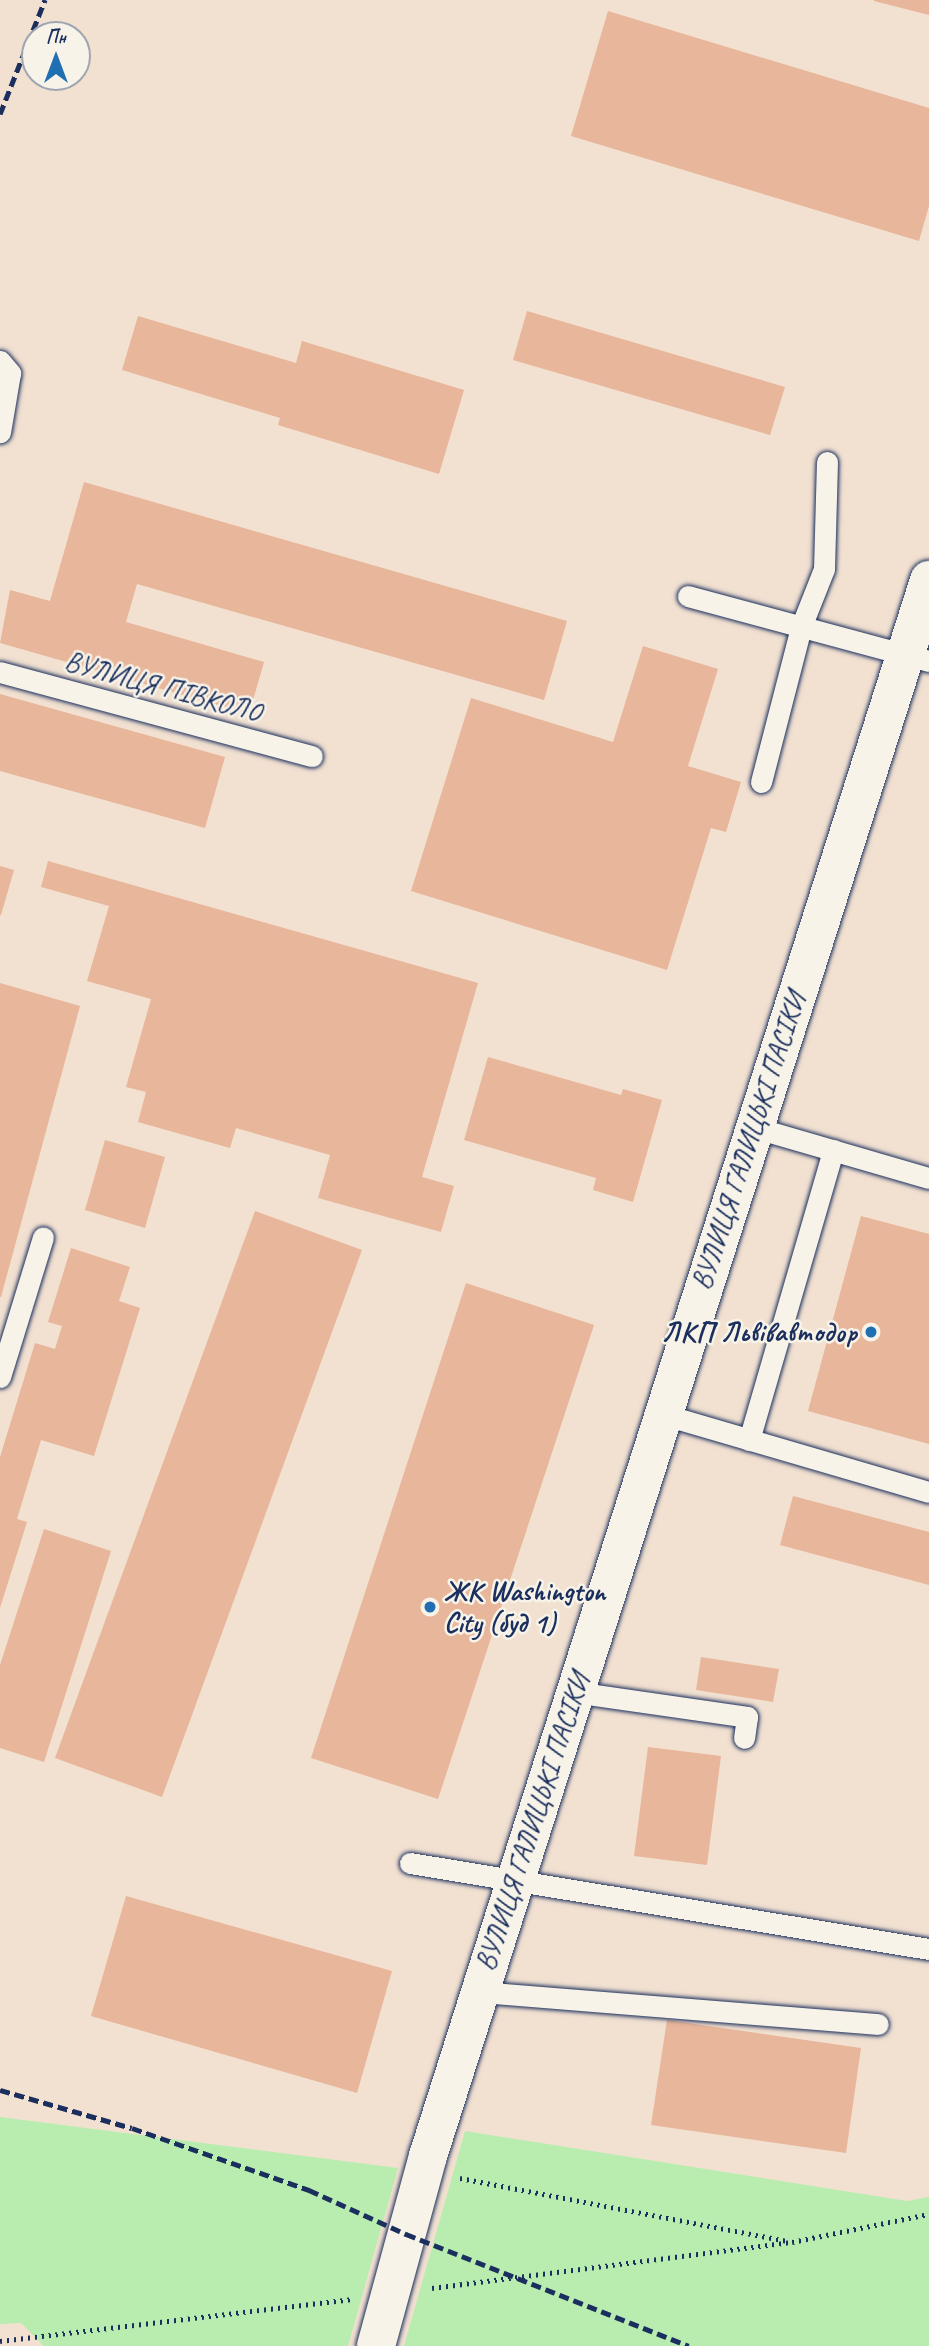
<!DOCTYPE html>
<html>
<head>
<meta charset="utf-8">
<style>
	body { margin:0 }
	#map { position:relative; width:929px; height:2346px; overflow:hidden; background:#f2e1d1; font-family:Caveat,sans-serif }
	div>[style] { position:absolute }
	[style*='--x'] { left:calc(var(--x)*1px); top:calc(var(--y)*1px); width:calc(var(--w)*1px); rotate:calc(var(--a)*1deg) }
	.green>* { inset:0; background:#b8edaf }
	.building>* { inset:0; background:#e8b69a }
	.path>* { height:4.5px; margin-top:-2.25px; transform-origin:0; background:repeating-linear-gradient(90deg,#1b2f5e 0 2px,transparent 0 7px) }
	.roads { filter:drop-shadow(0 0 2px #1b2f5e) drop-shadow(0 0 2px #1b2f5e) }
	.service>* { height:21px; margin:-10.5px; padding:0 10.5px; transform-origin:10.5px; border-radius:10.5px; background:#f7f3e8 }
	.minor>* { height:38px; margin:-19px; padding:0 19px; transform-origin:19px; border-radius:19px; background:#f7f3e8 }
	.rail>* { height:5px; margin-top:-2.5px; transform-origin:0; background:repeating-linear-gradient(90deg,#1b2f5e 0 10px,transparent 0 15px) }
	.dots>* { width:19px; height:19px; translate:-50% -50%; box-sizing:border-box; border:4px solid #f7f3e8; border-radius:50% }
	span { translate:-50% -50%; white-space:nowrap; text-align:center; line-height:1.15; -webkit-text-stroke:5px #f7f3e8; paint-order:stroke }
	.street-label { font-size:28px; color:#1b2f5e }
	.poi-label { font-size:28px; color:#1b2f5e; font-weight:700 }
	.right { translate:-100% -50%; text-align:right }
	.left { translate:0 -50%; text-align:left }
	.north { position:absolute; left:21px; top:21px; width:70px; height:70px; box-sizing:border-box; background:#f7f3e8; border:2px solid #9fa5b1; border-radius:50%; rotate:0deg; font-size:19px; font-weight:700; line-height:28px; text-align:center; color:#1b2f5e }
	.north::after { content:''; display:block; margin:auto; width:24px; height:32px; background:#1f6fb2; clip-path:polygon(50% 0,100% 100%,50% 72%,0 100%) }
</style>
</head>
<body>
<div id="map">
	<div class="green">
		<i style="clip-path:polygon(0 2117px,398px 2168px,348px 2346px,44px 2346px,21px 2323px,0 2324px)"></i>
		<i style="clip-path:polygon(465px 2131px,907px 2201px,929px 2197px,929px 2346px,404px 2346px)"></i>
	</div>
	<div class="building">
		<i style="clip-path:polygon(929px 0,929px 15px,874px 1px,874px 0)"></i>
		<i style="clip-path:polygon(608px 11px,929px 108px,929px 206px,919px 241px,571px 136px)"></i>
		<i style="clip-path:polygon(527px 311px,785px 387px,770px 435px,513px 360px)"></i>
		<i style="clip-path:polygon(138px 316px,296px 363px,302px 341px,464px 390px,439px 474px,278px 425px,280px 418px,122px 370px)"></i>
		<i style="clip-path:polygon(84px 482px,567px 621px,544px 700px,137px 584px,126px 622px,264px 662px,249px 714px,0 643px,10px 590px,50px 601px)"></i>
		<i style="clip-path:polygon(643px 646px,718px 669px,688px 766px,741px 782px,726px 832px,711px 828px,667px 970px,411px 891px,471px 698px,613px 742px)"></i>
		<i style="clip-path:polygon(0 694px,225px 757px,205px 828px,0 771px)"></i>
		<i style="clip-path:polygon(48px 861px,478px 983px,422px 1177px,454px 1186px,441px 1232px,318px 1198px,330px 1155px,236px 1128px,230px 1148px,138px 1122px,146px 1092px,126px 1087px,151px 999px,87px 981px,109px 906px,41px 887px)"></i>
		<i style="clip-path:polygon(0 866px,14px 870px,1px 915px,0 915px)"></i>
		<i style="clip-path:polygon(0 983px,80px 1006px,1px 1297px,0 1297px)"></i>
		<i style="clip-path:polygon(488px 1057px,621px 1095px,623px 1089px,662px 1100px,633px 1202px,593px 1190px,596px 1178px,464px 1140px)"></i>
		<i style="clip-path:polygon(105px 1140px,165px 1157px,145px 1228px,85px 1210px)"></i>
		<i style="clip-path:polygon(255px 1211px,362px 1250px,162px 1797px,55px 1758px)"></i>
		<i style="clip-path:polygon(861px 1216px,929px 1234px,929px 1444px,808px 1411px)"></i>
		<i style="clip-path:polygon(71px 1248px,130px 1267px,119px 1301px,140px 1308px,94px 1456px,41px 1440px,17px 1519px,27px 1522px,0 1608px,0 1457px,35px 1343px,55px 1349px,62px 1326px,48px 1322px)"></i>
		<i style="clip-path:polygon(466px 1283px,594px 1325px,438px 1799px,311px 1758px)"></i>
		<i style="clip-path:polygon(793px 1496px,929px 1532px,929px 1585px,780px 1545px)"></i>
		<i style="clip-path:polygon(44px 1529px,111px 1551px,44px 1762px,0 1748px,0 1665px)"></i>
		<i style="clip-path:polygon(701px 1657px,779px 1669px,773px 1702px,696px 1690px)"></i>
		<i style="clip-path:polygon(648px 1747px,721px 1756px,707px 1865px,634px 1856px)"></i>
		<i style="clip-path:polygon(126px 1896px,392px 1971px,357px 2093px,91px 2016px)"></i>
		<i style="clip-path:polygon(667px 2020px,861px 2048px,846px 2153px,651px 2125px)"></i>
	</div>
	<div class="path">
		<i style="--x:460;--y:2178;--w:334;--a:10.9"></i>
		<i style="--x:432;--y:2288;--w:363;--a:-7.3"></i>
		<i style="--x:792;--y:2242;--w:140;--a:-11.6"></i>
		<i style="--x:0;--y:2341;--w:353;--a:-6.8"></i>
	</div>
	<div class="roads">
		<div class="service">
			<i style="--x:0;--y:361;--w:16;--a:50"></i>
			<i style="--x:10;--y:373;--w:60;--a:99.6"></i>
			<i style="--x:688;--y:596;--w:250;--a:15.1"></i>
			<i style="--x:0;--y:672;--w:323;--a:15.1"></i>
			<i style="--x:761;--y:782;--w:160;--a:-75.5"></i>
			<i style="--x:801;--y:627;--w:62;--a:-68.4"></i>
			<i style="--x:824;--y:569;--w:107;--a:-88.4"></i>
			<i style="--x:753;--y:1127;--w:183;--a:16.2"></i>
			<i style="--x:0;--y:1377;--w:146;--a:-72.9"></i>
			<i style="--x:662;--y:1414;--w:278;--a:16.3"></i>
			<i style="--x:749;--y:1440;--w:302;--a:-73.8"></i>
			<i style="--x:574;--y:1692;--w:175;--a:8.2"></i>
			<i style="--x:747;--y:1717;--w:21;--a:98"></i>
			<i style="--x:410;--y:1863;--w:526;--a:9.41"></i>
			<i style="--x:480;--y:1992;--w:399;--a:4.6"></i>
		</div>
		<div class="minor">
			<i style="--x:376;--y:2346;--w:197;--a:-74.7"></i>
			<i style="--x:428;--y:2156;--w:1654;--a:-72.36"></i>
		</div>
	</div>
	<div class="rail">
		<i style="--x:0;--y:114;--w:123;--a:-68.5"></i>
		<i style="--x:0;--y:2090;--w:137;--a:16.1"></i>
		<i style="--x:132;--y:2128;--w:188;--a:19.3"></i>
		<i style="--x:309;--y:2190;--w:107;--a:24.4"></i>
		<i style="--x:406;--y:2234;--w:304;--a:21.6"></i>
	</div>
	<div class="dots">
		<i style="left:871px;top:1332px;background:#1f6fb2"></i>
		<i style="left:430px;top:1607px;background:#1f6fb2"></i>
	</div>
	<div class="street-label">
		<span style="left:163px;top:687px;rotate:15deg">ВУЛИЦЯ ПІВКОЛО</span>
		<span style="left:749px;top:1141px;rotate:-72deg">ВУЛИЦЯ ГАЛИЦЬКІ ПАСІКИ</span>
		<span style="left:533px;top:1822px;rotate:-72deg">ВУЛИЦЯ ГАЛИЦЬКІ ПАСІКИ</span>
	</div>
	<div class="poi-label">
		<span class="right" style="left:857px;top:1332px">ЛКП Львівавтодор</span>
		<span class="left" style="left:444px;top:1607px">ЖК Washington<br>City (буд 1)</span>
	</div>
	<div class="north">Пн</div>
</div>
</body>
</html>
